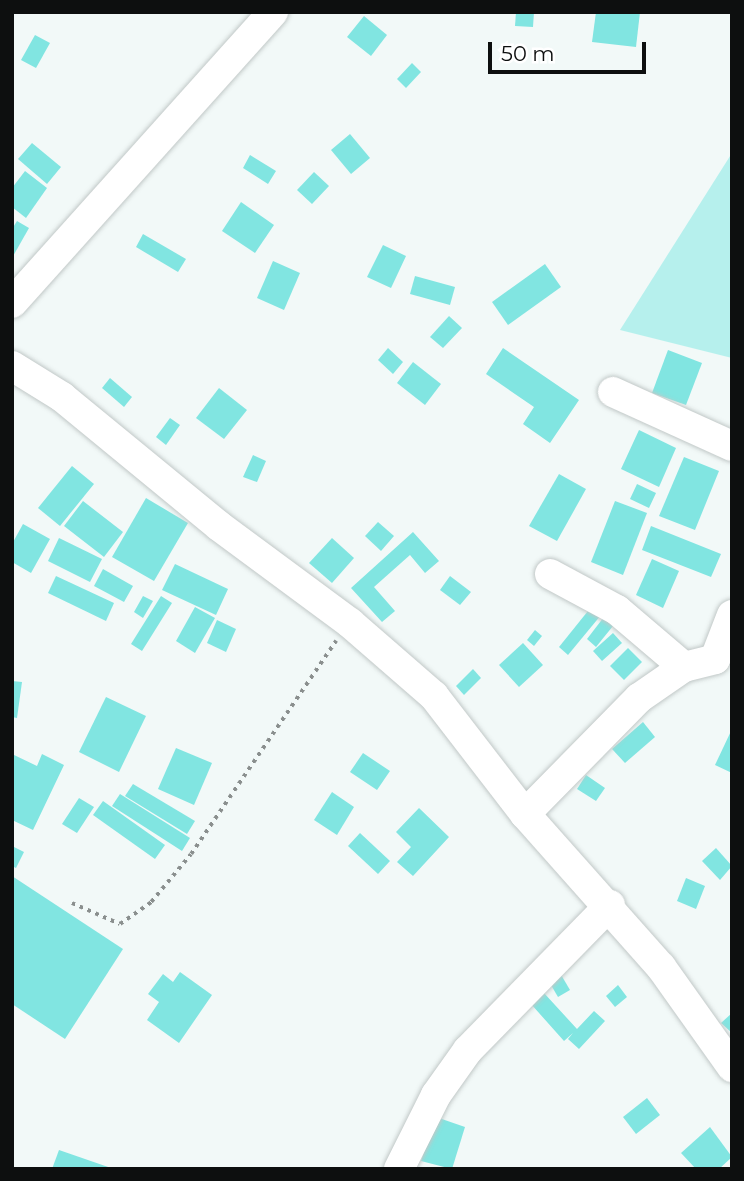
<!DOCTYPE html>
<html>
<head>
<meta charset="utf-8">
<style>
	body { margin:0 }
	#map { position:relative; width:744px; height:1181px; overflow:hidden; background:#f2f9f8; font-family:Montserrat,sans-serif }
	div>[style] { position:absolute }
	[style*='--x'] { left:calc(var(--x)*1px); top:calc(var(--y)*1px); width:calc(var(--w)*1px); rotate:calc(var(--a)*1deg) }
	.green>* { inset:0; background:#b6f0ed }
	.building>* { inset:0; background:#81e5e1 }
	.path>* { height:3.5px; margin-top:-1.75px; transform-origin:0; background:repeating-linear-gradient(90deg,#8a8f8e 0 3.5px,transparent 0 8.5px) }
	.roads { filter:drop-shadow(0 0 2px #c1c8c7) drop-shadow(0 0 2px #c1c8c7) }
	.minor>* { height:30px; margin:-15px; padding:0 15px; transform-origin:15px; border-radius:15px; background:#fff }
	span { translate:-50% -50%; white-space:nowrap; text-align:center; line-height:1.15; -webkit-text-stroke:5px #fff; paint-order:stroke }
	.frame { position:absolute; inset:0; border:14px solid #0d0f0f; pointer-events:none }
	.scale { position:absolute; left:488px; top:42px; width:158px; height:32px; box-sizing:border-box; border:4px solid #0d0f0f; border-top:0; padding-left:9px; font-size:21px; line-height:24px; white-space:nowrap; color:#0d0f0f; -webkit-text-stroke:5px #fff; paint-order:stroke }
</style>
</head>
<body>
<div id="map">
	<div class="green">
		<i style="clip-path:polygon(732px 153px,732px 358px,620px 330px)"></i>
	</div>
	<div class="building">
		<i style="clip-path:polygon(516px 12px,534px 12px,533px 27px,515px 26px)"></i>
		<i style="clip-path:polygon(596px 12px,640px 12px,636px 47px,592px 42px)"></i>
		<i style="clip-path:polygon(364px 16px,387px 35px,371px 56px,347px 37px)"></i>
		<i style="clip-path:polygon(35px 35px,50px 43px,36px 68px,21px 60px)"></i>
		<i style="clip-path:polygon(412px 63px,421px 72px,406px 88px,397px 79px)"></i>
		<i style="clip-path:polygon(350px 134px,370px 158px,351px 174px,331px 150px)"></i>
		<i style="clip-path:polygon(32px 143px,61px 167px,47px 184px,18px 159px)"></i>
		<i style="clip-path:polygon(250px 155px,276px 171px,268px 184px,243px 168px)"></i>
		<i style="clip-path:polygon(25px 171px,47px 188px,26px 218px,12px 207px,12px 188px)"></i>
		<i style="clip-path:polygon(314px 172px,329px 186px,312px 204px,297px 190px)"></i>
		<i style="clip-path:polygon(241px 202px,274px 225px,255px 253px,222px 231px)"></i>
		<i style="clip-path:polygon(17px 221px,29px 228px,12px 258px,12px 229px)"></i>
		<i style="clip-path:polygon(143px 234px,186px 259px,178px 272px,136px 247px)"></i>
		<i style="clip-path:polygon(383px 245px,406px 256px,391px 288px,367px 277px)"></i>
		<i style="clip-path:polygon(273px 261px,300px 273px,284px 310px,257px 298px)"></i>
		<i style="clip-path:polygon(545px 264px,561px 287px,508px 325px,492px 302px)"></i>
		<i style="clip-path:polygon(415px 276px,455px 287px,450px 305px,410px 294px)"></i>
		<i style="clip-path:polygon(449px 316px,462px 328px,443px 348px,430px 337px)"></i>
		<i style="clip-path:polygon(388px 348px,403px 362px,393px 374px,378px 360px)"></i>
		<i style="clip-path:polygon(503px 348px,579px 400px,550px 443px,523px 424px,534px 407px,486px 374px)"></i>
		<i style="clip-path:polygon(668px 350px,702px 363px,686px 405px,652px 393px)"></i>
		<i style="clip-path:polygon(413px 362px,441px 384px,425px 405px,397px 383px)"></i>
		<i style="clip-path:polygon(110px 378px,132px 397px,124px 407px,102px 388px)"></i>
		<i style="clip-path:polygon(219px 388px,247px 410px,224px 439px,196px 418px)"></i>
		<i style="clip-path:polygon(170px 418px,180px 425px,166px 445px,156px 437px)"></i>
		<i style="clip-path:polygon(639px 430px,676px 448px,659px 487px,621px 469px)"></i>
		<i style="clip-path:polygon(253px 455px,266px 461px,257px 482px,243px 477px)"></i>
		<i style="clip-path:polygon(684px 457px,719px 471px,695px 530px,659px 516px)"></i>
		<i style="clip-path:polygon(72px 466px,94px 484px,60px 526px,38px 508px)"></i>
		<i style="clip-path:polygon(559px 474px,586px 489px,557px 541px,529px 526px)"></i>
		<i style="clip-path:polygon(637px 484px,656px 493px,649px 508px,630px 499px)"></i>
		<i style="clip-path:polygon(146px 498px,188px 523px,154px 581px,112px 557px)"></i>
		<i style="clip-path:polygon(83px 501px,123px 532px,104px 557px,64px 526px)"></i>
		<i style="clip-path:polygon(615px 501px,647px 513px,623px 575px,591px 562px)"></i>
		<i style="clip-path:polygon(378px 522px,394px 536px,381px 551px,365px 536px)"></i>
		<i style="clip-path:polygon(23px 524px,50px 539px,31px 573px,12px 562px,12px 544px)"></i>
		<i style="clip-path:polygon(651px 526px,721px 554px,711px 577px,642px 550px)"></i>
		<i style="clip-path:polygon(413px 532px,439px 561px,425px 573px,410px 555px,374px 587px,395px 611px,382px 622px,351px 588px)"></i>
		<i style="clip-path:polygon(59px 538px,102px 559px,90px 582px,48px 561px)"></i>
		<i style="clip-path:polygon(332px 538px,354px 558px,332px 583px,309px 563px)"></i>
		<i style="clip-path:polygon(652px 559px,679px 571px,663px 608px,636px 595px)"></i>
		<i style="clip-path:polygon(175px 564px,228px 589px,216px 615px,162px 590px)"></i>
		<i style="clip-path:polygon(103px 569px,133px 586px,124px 602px,94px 586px)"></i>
		<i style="clip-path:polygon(56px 576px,114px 603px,106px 621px,48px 593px)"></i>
		<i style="clip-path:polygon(450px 576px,471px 592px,460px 605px,440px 590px)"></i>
		<i style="clip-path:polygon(143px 596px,153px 601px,143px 618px,134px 612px)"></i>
		<i style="clip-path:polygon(161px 596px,172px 603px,142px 651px,131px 644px)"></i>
		<i style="clip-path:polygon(596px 601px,606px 609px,568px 655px,559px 647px)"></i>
		<i style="clip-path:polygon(195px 607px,215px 618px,195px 653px,176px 641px)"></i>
		<i style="clip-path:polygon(607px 613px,617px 621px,596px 647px,587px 639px)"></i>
		<i style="clip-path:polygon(217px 620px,236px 629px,226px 652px,207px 643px)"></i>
		<i style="clip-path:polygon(535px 630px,542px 636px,534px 646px,527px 640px)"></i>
		<i style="clip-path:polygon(613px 633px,622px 643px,602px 661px,593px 651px)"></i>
		<i style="clip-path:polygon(523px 643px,543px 665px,519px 687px,499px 665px)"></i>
		<i style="clip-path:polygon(628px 648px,642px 662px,624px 680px,610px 666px)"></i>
		<i style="clip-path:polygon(473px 669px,481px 678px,464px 695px,456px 686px)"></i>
		<i style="clip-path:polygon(12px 681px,22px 682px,17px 718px,12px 717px)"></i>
		<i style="clip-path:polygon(106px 697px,146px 716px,119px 772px,79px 752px)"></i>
		<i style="clip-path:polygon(643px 722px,655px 737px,625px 763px,612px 749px)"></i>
		<i style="clip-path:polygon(732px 729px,732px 773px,715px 765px)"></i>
		<i style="clip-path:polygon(176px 748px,212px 763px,194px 805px,158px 789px)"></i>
		<i style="clip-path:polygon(363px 753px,390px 771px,377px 790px,350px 772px)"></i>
		<i style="clip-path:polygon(12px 754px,37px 766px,42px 754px,64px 765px,33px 830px,12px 820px)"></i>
		<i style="clip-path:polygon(586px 775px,605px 788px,596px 801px,577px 789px)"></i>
		<i style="clip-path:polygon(133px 784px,195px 821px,187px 834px,125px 796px)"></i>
		<i style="clip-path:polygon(332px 792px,354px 807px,337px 835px,314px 820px)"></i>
		<i style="clip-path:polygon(120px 794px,190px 838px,182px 851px,112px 806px)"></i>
		<i style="clip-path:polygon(79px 798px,94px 807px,77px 833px,62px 824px)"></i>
		<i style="clip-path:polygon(103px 801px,165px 845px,155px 859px,93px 815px)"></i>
		<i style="clip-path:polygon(419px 808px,449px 837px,413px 876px,397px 862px,411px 847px,396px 832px)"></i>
		<i style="clip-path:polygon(360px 833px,390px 861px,378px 874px,348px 846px)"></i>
		<i style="clip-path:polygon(12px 846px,24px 852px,16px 868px,12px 866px)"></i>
		<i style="clip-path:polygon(716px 848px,732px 866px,720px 880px,702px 861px)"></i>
		<i style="clip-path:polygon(12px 876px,123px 949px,65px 1039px,12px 1004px)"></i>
		<i style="clip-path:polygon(686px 878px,705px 886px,696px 909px,677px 901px)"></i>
		<i style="clip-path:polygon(180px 972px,212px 995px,179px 1043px,147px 1020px,159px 1002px,148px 994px,163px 974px,173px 982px)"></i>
		<i style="clip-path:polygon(560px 973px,570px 990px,558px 997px,548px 980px)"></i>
		<i style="clip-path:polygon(618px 985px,627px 997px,615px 1007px,606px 996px)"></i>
		<i style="clip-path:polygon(544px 993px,577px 1029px,594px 1011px,605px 1021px,579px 1049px,568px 1039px,573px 1033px,564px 1041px,531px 1004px)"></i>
		<i style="clip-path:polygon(732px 1013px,732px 1033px,721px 1023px)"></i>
		<i style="clip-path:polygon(647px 1098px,660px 1115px,636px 1134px,623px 1117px)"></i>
		<i style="clip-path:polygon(436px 1117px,465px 1127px,452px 1169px,421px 1161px)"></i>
		<i style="clip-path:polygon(710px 1127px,732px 1157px,719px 1169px,696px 1169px,681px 1153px)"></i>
		<i style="clip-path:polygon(59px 1150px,111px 1168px,111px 1169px,52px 1169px)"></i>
	</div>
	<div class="path">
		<i style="--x:72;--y:903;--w:52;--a:23.6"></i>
		<i style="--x:120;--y:924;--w:38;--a:-35"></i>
		<i style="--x:151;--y:902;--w:62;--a:-50.2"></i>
		<i style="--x:191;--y:854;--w:258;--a:-55.8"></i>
	</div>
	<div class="roads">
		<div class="minor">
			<i style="--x:12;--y:303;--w:391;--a:-48.1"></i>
			<i style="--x:12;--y:366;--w:59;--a:31.8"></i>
			<i style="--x:62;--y:397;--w:203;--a:39.4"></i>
			<i style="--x:219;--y:526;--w:163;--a:36.5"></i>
			<i style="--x:350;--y:623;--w:111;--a:41"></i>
			<i style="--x:434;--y:696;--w:149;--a:52.4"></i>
			<i style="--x:525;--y:814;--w:205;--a:48.4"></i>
			<i style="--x:661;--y:967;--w:123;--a:54.6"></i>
			<i style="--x:613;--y:392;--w:131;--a:24.4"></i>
			<i style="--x:550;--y:574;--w:76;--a:28.2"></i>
			<i style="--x:617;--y:610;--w:88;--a:40.4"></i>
			<i style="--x:525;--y:814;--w:163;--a:-45.5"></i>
			<i style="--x:639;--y:698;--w:55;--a:-34.6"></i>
			<i style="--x:684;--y:667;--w:32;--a:-14"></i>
			<i style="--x:715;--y:659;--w:47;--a:-68.9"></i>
			<i style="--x:399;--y:1169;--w:83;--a:-63.4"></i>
			<i style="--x:436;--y:1095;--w:55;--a:-54.6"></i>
			<i style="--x:468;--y:1050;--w:203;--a:-45.6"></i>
		</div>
	</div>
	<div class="frame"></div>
	<div class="scale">50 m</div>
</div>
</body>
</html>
